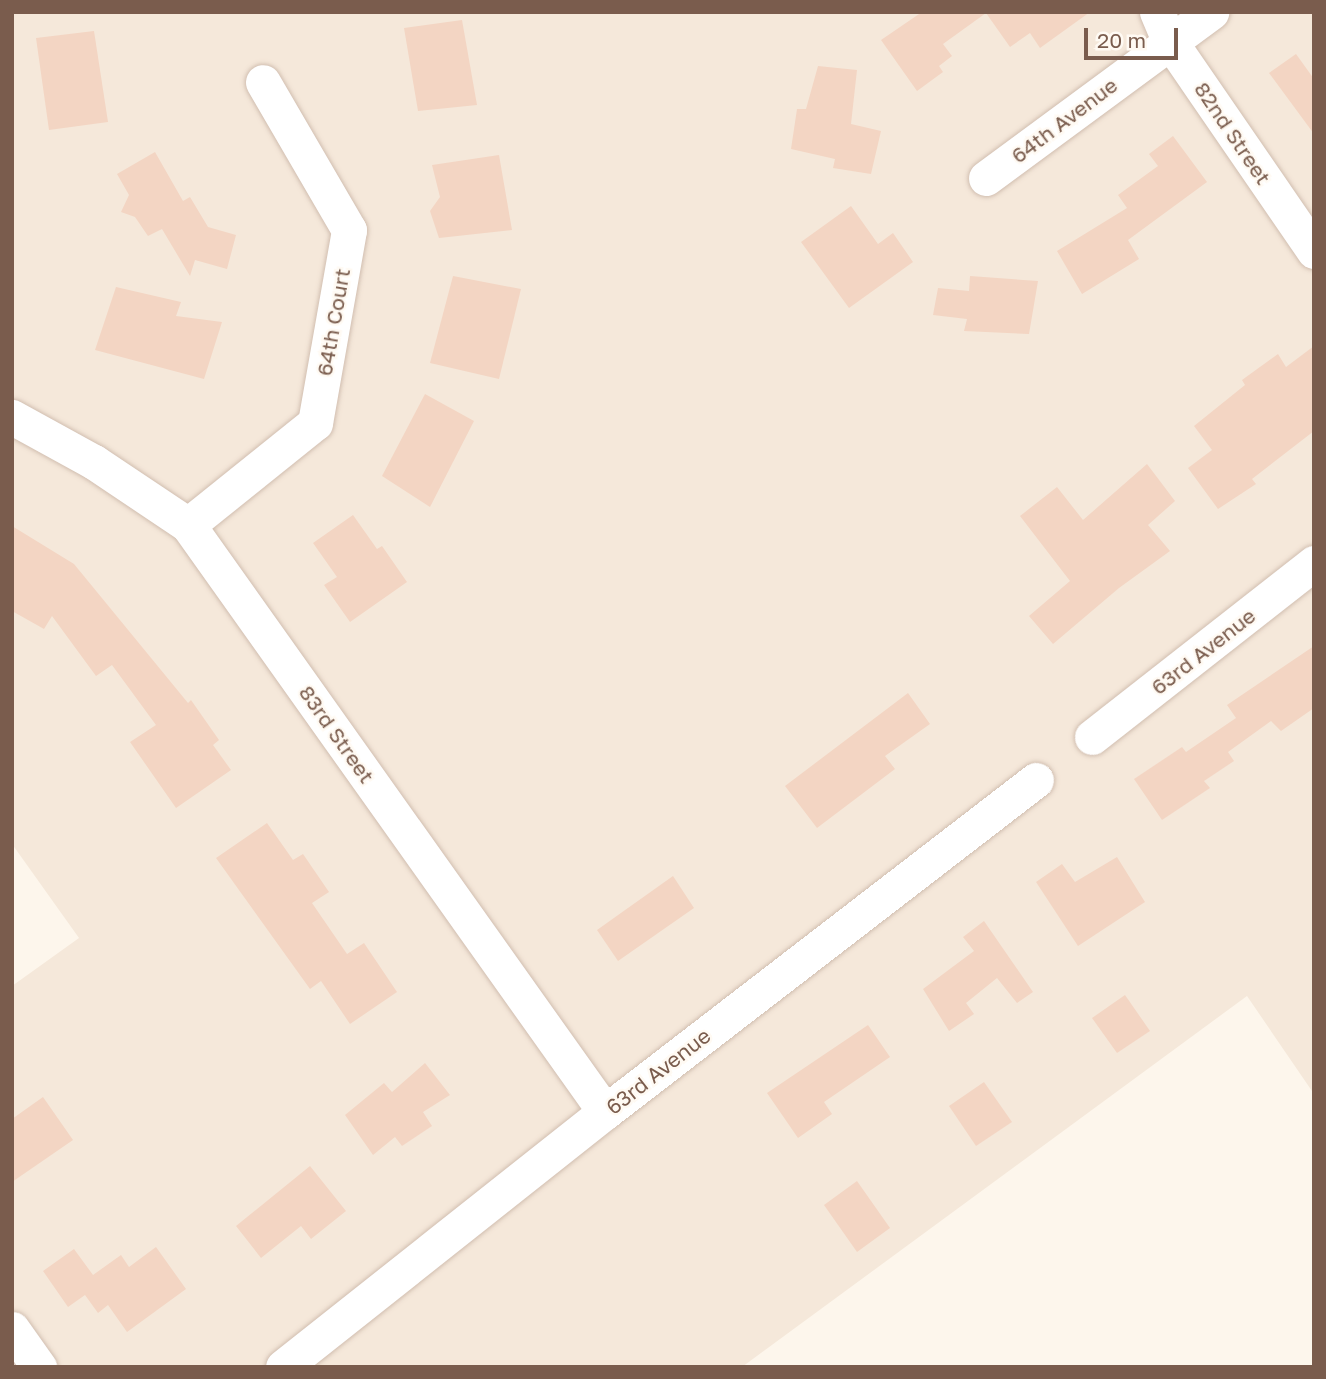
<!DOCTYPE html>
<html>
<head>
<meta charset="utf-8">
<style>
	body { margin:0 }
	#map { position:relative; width:1326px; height:1379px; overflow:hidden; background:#fdf6ec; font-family:"Golos Text",sans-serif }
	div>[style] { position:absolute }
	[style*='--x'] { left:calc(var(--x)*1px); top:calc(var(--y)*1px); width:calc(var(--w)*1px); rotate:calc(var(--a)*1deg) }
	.residential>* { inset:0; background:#f5e8da }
	.building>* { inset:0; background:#f3d5c3 }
	.roads { filter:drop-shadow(0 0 2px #d1beb0) drop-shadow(0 0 2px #d1beb0) }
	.minor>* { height:35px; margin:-17.5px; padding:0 17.5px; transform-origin:17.5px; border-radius:17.5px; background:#fff }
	span { translate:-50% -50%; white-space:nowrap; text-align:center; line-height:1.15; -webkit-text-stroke:5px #fffaf3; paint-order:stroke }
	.street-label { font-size:21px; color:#7a5c4d }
	.frame { position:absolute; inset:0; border:14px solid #7a5c4d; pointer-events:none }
	.scale { position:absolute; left:1084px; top:28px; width:94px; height:32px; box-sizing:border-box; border:4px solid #7a5c4d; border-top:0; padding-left:9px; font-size:21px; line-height:24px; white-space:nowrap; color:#7a5c4d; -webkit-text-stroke:5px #fffaf3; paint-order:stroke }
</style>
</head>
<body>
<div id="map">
	<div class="residential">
		<i style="clip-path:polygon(12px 12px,1314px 12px,1314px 1094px,1247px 996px,742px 1367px,12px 1367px,12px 986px,79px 938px,12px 844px)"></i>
	</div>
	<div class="building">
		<i style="clip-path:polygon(922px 12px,1090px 12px,1040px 48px,1030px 33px,1010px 47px,986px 13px,943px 44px,952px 56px,939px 66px,943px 72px,917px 91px,881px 40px)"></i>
		<i style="clip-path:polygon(462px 20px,477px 105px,418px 111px,404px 28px)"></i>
		<i style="clip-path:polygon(94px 31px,108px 122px,49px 130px,36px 38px)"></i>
		<i style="clip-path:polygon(1296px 54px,1314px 79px,1314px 134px,1269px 73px)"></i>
		<i style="clip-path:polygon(818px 66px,857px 70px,851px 124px,881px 131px,871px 174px,833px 168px,835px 159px,791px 149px,797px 109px,806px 109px)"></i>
		<i style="clip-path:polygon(1173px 136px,1207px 182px,1128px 240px,1139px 259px,1082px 294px,1057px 251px,1127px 208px,1118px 195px,1158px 166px,1149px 154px)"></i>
		<i style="clip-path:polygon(155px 152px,183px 201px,190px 197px,208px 227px,236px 235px,227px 269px,195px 260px,190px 276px,162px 229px,148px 236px,135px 217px,121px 212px,129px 195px,117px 174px)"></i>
		<i style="clip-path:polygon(499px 155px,512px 230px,439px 238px,430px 211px,440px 197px,432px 165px)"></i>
		<i style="clip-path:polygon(851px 206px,878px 244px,893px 233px,913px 262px,849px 308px,801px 242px)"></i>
		<i style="clip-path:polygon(453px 276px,521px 289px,499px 379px,430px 363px)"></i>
		<i style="clip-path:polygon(970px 276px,1038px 281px,1029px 334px,964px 331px,967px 319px,933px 315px,938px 288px,969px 291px)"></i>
		<i style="clip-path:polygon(116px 287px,181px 302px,176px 316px,222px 322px,204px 379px,95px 350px)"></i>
		<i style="clip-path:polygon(1314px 346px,1314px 431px,1252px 479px,1256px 484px,1218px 509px,1188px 468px,1212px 450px,1194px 426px,1245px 385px,1242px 380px,1278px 354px,1286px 367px)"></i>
		<i style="clip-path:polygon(425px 394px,474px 421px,430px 507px,382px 476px)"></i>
		<i style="clip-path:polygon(1147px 464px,1175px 501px,1148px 525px,1170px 551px,1119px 588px,1053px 644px,1029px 616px,1070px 581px,1020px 516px,1057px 487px,1083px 520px)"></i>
		<i style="clip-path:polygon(353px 515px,377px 549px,382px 546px,407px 582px,350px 622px,324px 585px,337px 577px,313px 543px)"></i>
		<i style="clip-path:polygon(12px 526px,74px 564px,188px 703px,191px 700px,219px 740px,213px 745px,231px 770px,176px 808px,130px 742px,156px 725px,112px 665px,96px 676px,52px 616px,44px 629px,12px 611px)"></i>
		<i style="clip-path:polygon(1314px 646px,1314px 708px,1281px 731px,1271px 721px,1228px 752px,1234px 761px,1204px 781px,1210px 788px,1162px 820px,1134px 779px,1182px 747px,1186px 752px,1236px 718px,1227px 705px)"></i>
		<i style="clip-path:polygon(908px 693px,930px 724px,885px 756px,895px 769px,817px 828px,785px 786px)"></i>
		<i style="clip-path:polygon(267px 823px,293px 860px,303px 854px,329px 892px,312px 903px,347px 954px,364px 943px,397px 992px,350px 1024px,321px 981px,310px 989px,216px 858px)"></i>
		<i style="clip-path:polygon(1117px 857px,1145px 902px,1078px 946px,1036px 882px,1062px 864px,1075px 882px)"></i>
		<i style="clip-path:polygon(673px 876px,694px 908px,618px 961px,597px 930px)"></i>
		<i style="clip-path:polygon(984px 921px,1033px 992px,1017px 1003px,997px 978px,966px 1003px,974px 1014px,949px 1031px,923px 989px,974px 951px,963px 937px)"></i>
		<i style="clip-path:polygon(1125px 995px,1150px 1031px,1117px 1053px,1092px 1018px)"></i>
		<i style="clip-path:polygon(868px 1025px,890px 1057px,824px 1102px,832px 1114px,798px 1138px,767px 1093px)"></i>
		<i style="clip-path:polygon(425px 1063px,450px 1095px,423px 1112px,432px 1126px,402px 1146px,395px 1137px,373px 1155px,345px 1115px,384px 1083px,392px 1092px)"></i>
		<i style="clip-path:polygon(984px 1082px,1012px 1122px,976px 1146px,949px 1106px)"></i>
		<i style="clip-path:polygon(43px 1097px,73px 1140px,12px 1182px,12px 1119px)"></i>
		<i style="clip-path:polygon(310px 1166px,346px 1211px,311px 1239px,301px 1226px,261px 1258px,236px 1226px)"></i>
		<i style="clip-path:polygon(857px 1181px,890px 1228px,857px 1252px,824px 1205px)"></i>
		<i style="clip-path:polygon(156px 1247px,186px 1289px,127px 1332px,108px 1305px,98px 1313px,85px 1295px,68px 1307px,43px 1271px,74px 1249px,93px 1275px,121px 1255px,129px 1267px)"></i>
	</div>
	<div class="roads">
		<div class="minor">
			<i style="--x:1157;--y:12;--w:30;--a:67"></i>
			<i style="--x:1169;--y:40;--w:256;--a:55.5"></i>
			<i style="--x:986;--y:178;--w:280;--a:-36.4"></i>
			<i style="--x:12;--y:417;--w:94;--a:28.8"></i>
			<i style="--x:94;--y:462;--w:113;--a:33.8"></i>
			<i style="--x:188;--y:525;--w:720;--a:54.61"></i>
			<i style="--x:188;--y:525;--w:163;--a:-38.8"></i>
			<i style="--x:315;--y:423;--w:196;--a:-80"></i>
			<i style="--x:349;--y:230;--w:171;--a:-120.2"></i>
			<i style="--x:1092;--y:737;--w:282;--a:-38.1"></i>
			<i style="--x:12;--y:1329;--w:47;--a:54.6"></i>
			<i style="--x:283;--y:1367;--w:411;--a:-38.4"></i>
			<i style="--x:605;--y:1112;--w:544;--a:-37.61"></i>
		</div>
	</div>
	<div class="street-label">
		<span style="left:1064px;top:120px;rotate:-37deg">64th Avenue</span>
		<span style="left:1233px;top:133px;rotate:56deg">82nd Street</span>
		<span style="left:333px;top:322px;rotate:-80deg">64th Court</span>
		<span style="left:1203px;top:651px;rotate:-38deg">63rd Avenue</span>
		<span style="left:337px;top:734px;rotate:55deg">83rd Street</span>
		<span style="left:658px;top:1071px;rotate:-38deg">63rd Avenue</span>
	</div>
	<div class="frame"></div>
	<div class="scale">20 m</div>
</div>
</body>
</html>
